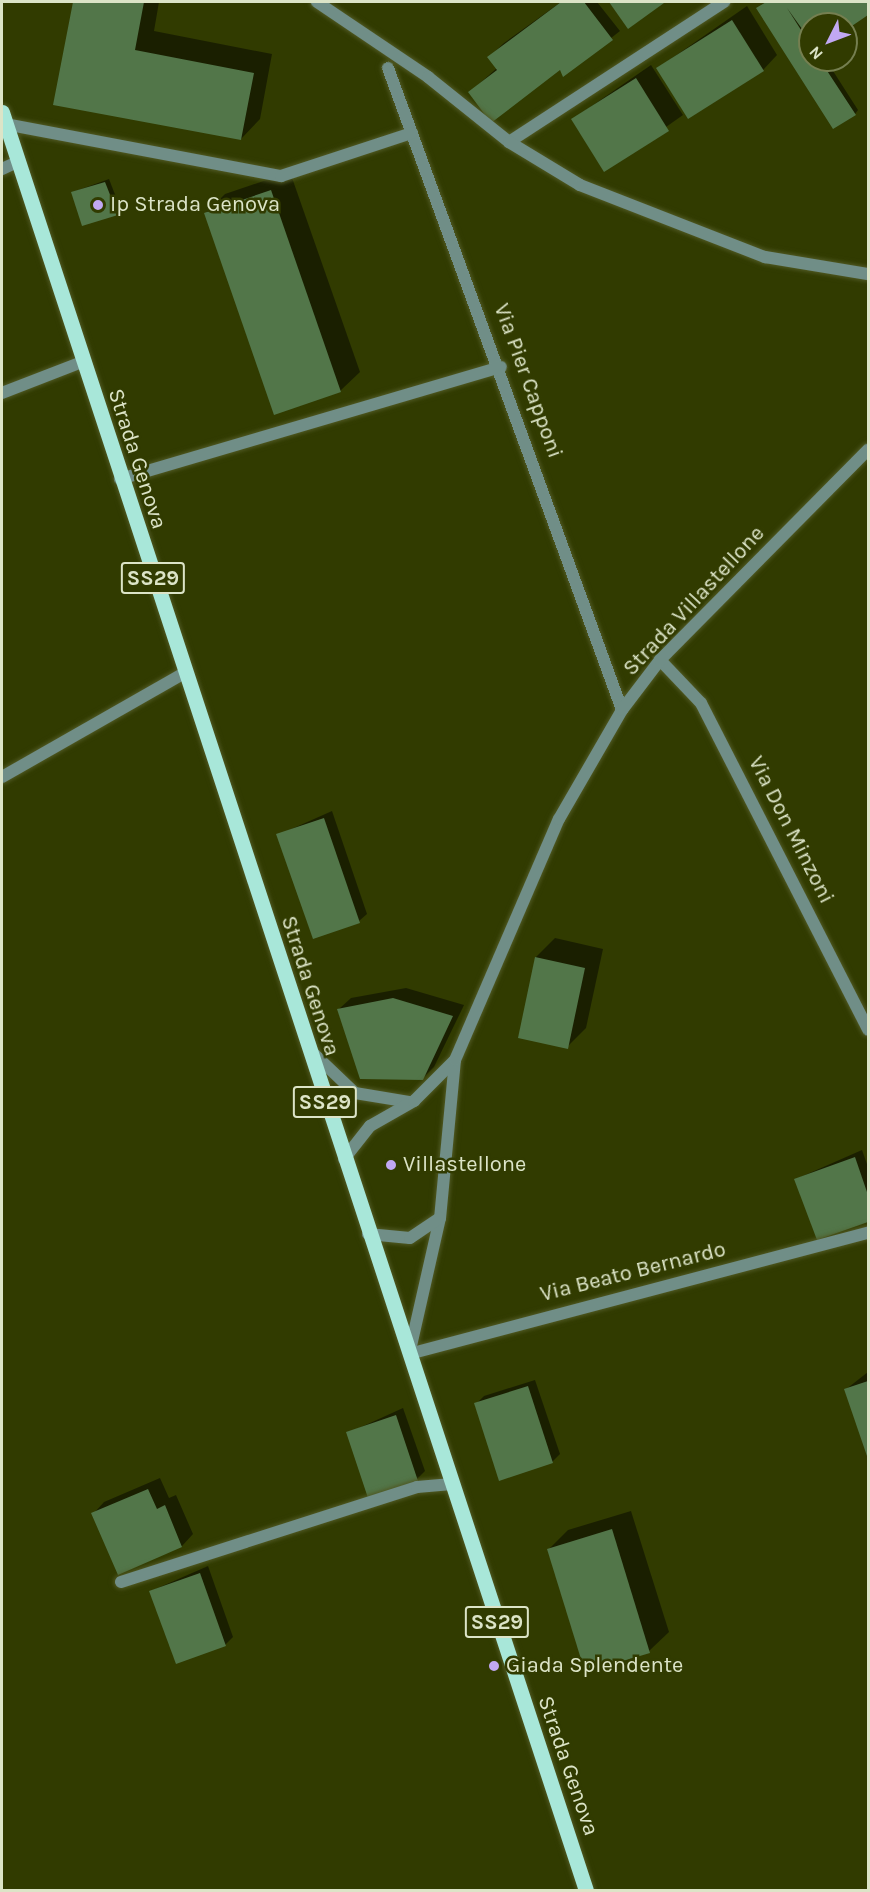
<!DOCTYPE html>
<html>
<head>
<meta charset="utf-8">
<style>
	body { margin:0 }
	#map { position:relative; width:870px; height:1892px; overflow:hidden; background:#313b00; font-family:Karla,sans-serif }
	div>[style] { position:absolute }
	[style*='--x'] { left:calc(var(--x)*1px); top:calc(var(--y)*1px); width:calc(var(--w)*1px); rotate:calc(var(--a)*1deg) }
	.shadow>* { inset:0; background:#0007 }
	.building>* { inset:0; background:#527649 }
	.roads { filter:drop-shadow(0 0 2px #505924) drop-shadow(0 0 2px #505924) }
	.service>* { height:12px; margin:-6px; padding:0 6px; transform-origin:6px; border-radius:6px; background:#708e87 }
	.minor>* { height:12px; margin:-6px; padding:0 6px; transform-origin:6px; border-radius:6px; background:#708e87 }
	.primary>* { height:15px; margin:-7.5px; padding:0 7.5px; transform-origin:7.5px; border-radius:7.5px; background:#a8e7d9 }
	.dots>* { width:16px; height:16px; translate:-50% -50%; box-sizing:border-box; border:3px solid #313b00; border-radius:50% }
	span { translate:-50% -50%; white-space:nowrap; text-align:center; line-height:1.15; -webkit-text-stroke:5px #313b00; paint-order:stroke }
	.shield-label span { padding:2px 4px; background:#313b00; border:2px solid; border-radius:4px; -webkit-text-stroke-width:0 }
	.shield-label { font-size:21px; color:#dce4c7; font-weight:700 }
	.poi-label { font-size:22px; color:#dce4c7 }
	.left { translate:0 -50%; text-align:left }
	.street-label { font-size:22px; color:#dce4c7 }
	.frame { position:absolute; inset:0; border:3px solid #dce4c7; pointer-events:none }
	.north { position:absolute; left:798px; top:12px; width:60px; height:60px; box-sizing:border-box; background:#313b00; border:2px solid #757f50; border-radius:50%; rotate:228deg; font-size:16px; font-weight:700; line-height:24px; text-align:center; color:#dce4c7 }
	.north::after { content:''; display:block; margin:auto; width:21px; height:27px; background:#c1a8f3; clip-path:polygon(50% 0,100% 100%,50% 72%,0 100%) }
</style>
</head>
<body>
<div id="map">
	<div class="shadow">
		<i style="clip-path:polygon(74px 2px,159px 2px,154px 31px,272px 54px,260px 119px,241px 139px,55px 104px)"></i>
		<i style="clip-path:polygon(561px 2px,597px 2px,620px 31px,564px 75px,559px 69px,470px 92px,497px 68px,489px 57px,504px 43px)"></i>
		<i style="clip-path:polygon(611px 2px,663px 2px,628px 27px)"></i>
		<i style="clip-path:polygon(766px 2px,868px 2px,868px 13px,846px 28px,846px 24px,810px 24px,810px 60px,826px 60px,858px 110px,855px 114px,761px 5px)"></i>
		<i style="clip-path:polygon(747px 6px,777px 55px,763px 70px,658px 68px)"></i>
		<i style="clip-path:polygon(651px 65px,683px 115px,605px 170px,573px 119px)"></i>
		<i style="clip-path:polygon(290px 172px,360px 372px,340px 391px,206px 213px,225px 194px)"></i>
		<i style="clip-path:polygon(109px 179px,121px 210px,117px 214px,73px 192px)"></i>
		<i style="clip-path:polygon(332px 811px,367px 914px,359px 921px,278px 835px)"></i>
		<i style="clip-path:polygon(555px 938px,603px 949px,586px 1028px,567px 1047px,536px 957px)"></i>
		<i style="clip-path:polygon(406px 988px,464px 1005px,434px 1067px,423px 1078px,339px 1009px,351px 998px)"></i>
		<i style="clip-path:polygon(862px 1150px,868px 1167px,868px 1220px,818px 1239px,796px 1179px)"></i>
		<i style="clip-path:polygon(868px 1372px,868px 1455px,845px 1390px)"></i>
		<i style="clip-path:polygon(535px 1380px,560px 1454px,552px 1462px,476px 1404px,484px 1396px)"></i>
		<i style="clip-path:polygon(403px 1408px,425px 1471px,417px 1479px,348px 1433px)"></i>
		<i style="clip-path:polygon(160px 1478px,169px 1498px,176px 1495px,193px 1534px,182px 1546px,118px 1573px,93px 1514px,104px 1502px)"></i>
		<i style="clip-path:polygon(631px 1511px,669px 1632px,649px 1651px,586px 1670px,549px 1549px,568px 1530px)"></i>
		<i style="clip-path:polygon(208px 1566px,233px 1637px,225px 1645px,151px 1591px)"></i>
	</div>
	<div class="building">
		<i style="clip-path:polygon(73px 2px,144px 2px,135px 50px,254px 73px,241px 140px,53px 105px)"></i>
		<i style="clip-path:polygon(561px 2px,584px 2px,613px 40px,563px 77px,560px 70px,491px 123px,468px 92px,497px 70px,487px 57px)"></i>
		<i style="clip-path:polygon(609px 2px,662px 2px,664px 3px,628px 29px)"></i>
		<i style="clip-path:polygon(766px 2px,868px 2px,868px 15px,846px 30px,846px 24px,810px 24px,810px 40px,787px 8px,810px 44px,810px 60px,820px 60px,856px 115px,833px 129px,756px 8px)"></i>
		<i style="clip-path:polygon(732px 20px,764px 71px,688px 119px,656px 68px)"></i>
		<i style="clip-path:polygon(636px 78px,669px 131px,604px 172px,571px 119px)"></i>
		<i style="clip-path:polygon(105px 182px,118px 215px,82px 226px,71px 192px)"></i>
		<i style="clip-path:polygon(271px 190px,341px 392px,274px 415px,204px 213px)"></i>
		<i style="clip-path:polygon(324px 818px,360px 923px,313px 939px,276px 834px)"></i>
		<i style="clip-path:polygon(535px 957px,585px 968px,568px 1049px,518px 1038px)"></i>
		<i style="clip-path:polygon(393px 998px,453px 1016px,423px 1080px,360px 1079px,337px 1009px)"></i>
		<i style="clip-path:polygon(855px 1157px,868px 1195px,868px 1222px,817px 1240px,794px 1179px)"></i>
		<i style="clip-path:polygon(868px 1381px,868px 1459px,844px 1389px)"></i>
		<i style="clip-path:polygon(528px 1386px,553px 1463px,499px 1481px,474px 1403px)"></i>
		<i style="clip-path:polygon(396px 1415px,418px 1481px,368px 1498px,346px 1432px)"></i>
		<i style="clip-path:polygon(148px 1489px,157px 1509px,165px 1505px,182px 1547px,118px 1575px,91px 1513px)"></i>
		<i style="clip-path:polygon(612px 1529px,650px 1653px,585px 1672px,547px 1549px)"></i>
		<i style="clip-path:polygon(200px 1573px,226px 1646px,176px 1664px,149px 1591px)"></i>
	</div>
	<div class="roads">
		<div class="service">
			<i style="--x:509;--y:142;--w:257;--a:-33.1"></i>
		</div>
		<div class="minor">
			<i style="--x:317;--y:2;--w:134;--a:34"></i>
			<i style="--x:428;--y:77;--w:104;--a:38.7"></i>
			<i style="--x:509;--y:142;--w:83;--a:31.2"></i>
			<i style="--x:580;--y:185;--w:199;--a:21.3"></i>
			<i style="--x:765;--y:257;--w:104;--a:9.4"></i>
			<i style="--x:388;--y:68;--w:683;--a:69.97"></i>
			<i style="--x:5;--y:124;--w:281;--a:10.7"></i>
			<i style="--x:281;--y:176;--w:138;--a:-18.2"></i>
			<i style="--x:2;--y:169;--w:17;--a:-25"></i>
			<i style="--x:2;--y:393;--w:86;--a:-21.2"></i>
			<i style="--x:120;--y:479;--w:397;--a:-16.4"></i>
			<i style="--x:660;--y:660;--w:59;--a:46.4"></i>
			<i style="--x:701;--y:703;--w:367;--a:62.9"></i>
			<i style="--x:2;--y:777;--w:210;--a:-29.7"></i>
			<i style="--x:313;--y:1053;--w:58;--a:43.6"></i>
			<i style="--x:355;--y:1093;--w:56;--a:9.3"></i>
			<i style="--x:455;--y:1060;--w:159;--a:95.4"></i>
			<i style="--x:440;--y:1218;--w:139;--a:102.8"></i>
			<i style="--x:409;--y:1354;--w:475;--a:-14.8"></i>
			<i style="--x:344;--y:1159;--w:42;--a:-51.8"></i>
			<i style="--x:370;--y:1126;--w:51;--a:-29.6"></i>
			<i style="--x:414;--y:1101;--w:58;--a:-45"></i>
			<i style="--x:455;--y:1060;--w:262;--a:-66.7"></i>
			<i style="--x:559;--y:819;--w:126;--a:-60"></i>
			<i style="--x:622;--y:710;--w:63;--a:-52.8"></i>
			<i style="--x:660;--y:660;--w:296;--a:-45.3"></i>
			<i style="--x:368;--y:1234;--w:42;--a:5.4"></i>
			<i style="--x:410;--y:1238;--w:36;--a:-34"></i>
			<i style="--x:121;--y:1582;--w:311;--a:-17.8"></i>
			<i style="--x:417;--y:1487;--w:35;--a:-5"></i>
		</div>
		<div class="primary">
			<i style="--x:2;--y:112;--w:1871;--a:71.82"></i>
		</div>
	</div>
	<div class="dots">
		<i style="left:98px;top:205px;background:#c1a8f3"></i>
		<i style="left:391px;top:1165px;background:#c1a8f3"></i>
		<i style="left:494px;top:1666px;background:#c1a8f3"></i>
	</div>
	<div class="shield-label">
		<span style="left:153px;top:578px">SS29</span>
		<span style="left:325px;top:1102px">SS29</span>
		<span style="left:497px;top:1622px">SS29</span>
	</div>
	<div class="poi-label">
		<span class="left" style="left:110px;top:205px">Ip Strada Genova</span>
		<span class="left" style="left:403px;top:1165px">Villastellone</span>
		<span class="left" style="left:506px;top:1666px">Giada Splendente</span>
	</div>
	<div class="street-label">
		<span style="left:528px;top:381px;rotate:70deg">Via Pier Capponi</span>
		<span style="left:137px;top:459px;rotate:72deg">Strada Genova</span>
		<span style="left:694px;top:601px;rotate:-47deg">Strada Villastellone</span>
		<span style="left:791px;top:830px;rotate:63deg">Via Don Minzoni</span>
		<span style="left:310px;top:986px;rotate:72deg">Strada Genova</span>
		<span style="left:633px;top:1272px;rotate:-14deg">Via Beato Bernardo</span>
		<span style="left:568px;top:1766px;rotate:71deg">Strada Genova</span>
	</div>
	<div class="frame"></div>
	<div class="north">N</div>
</div>
</body>
</html>
